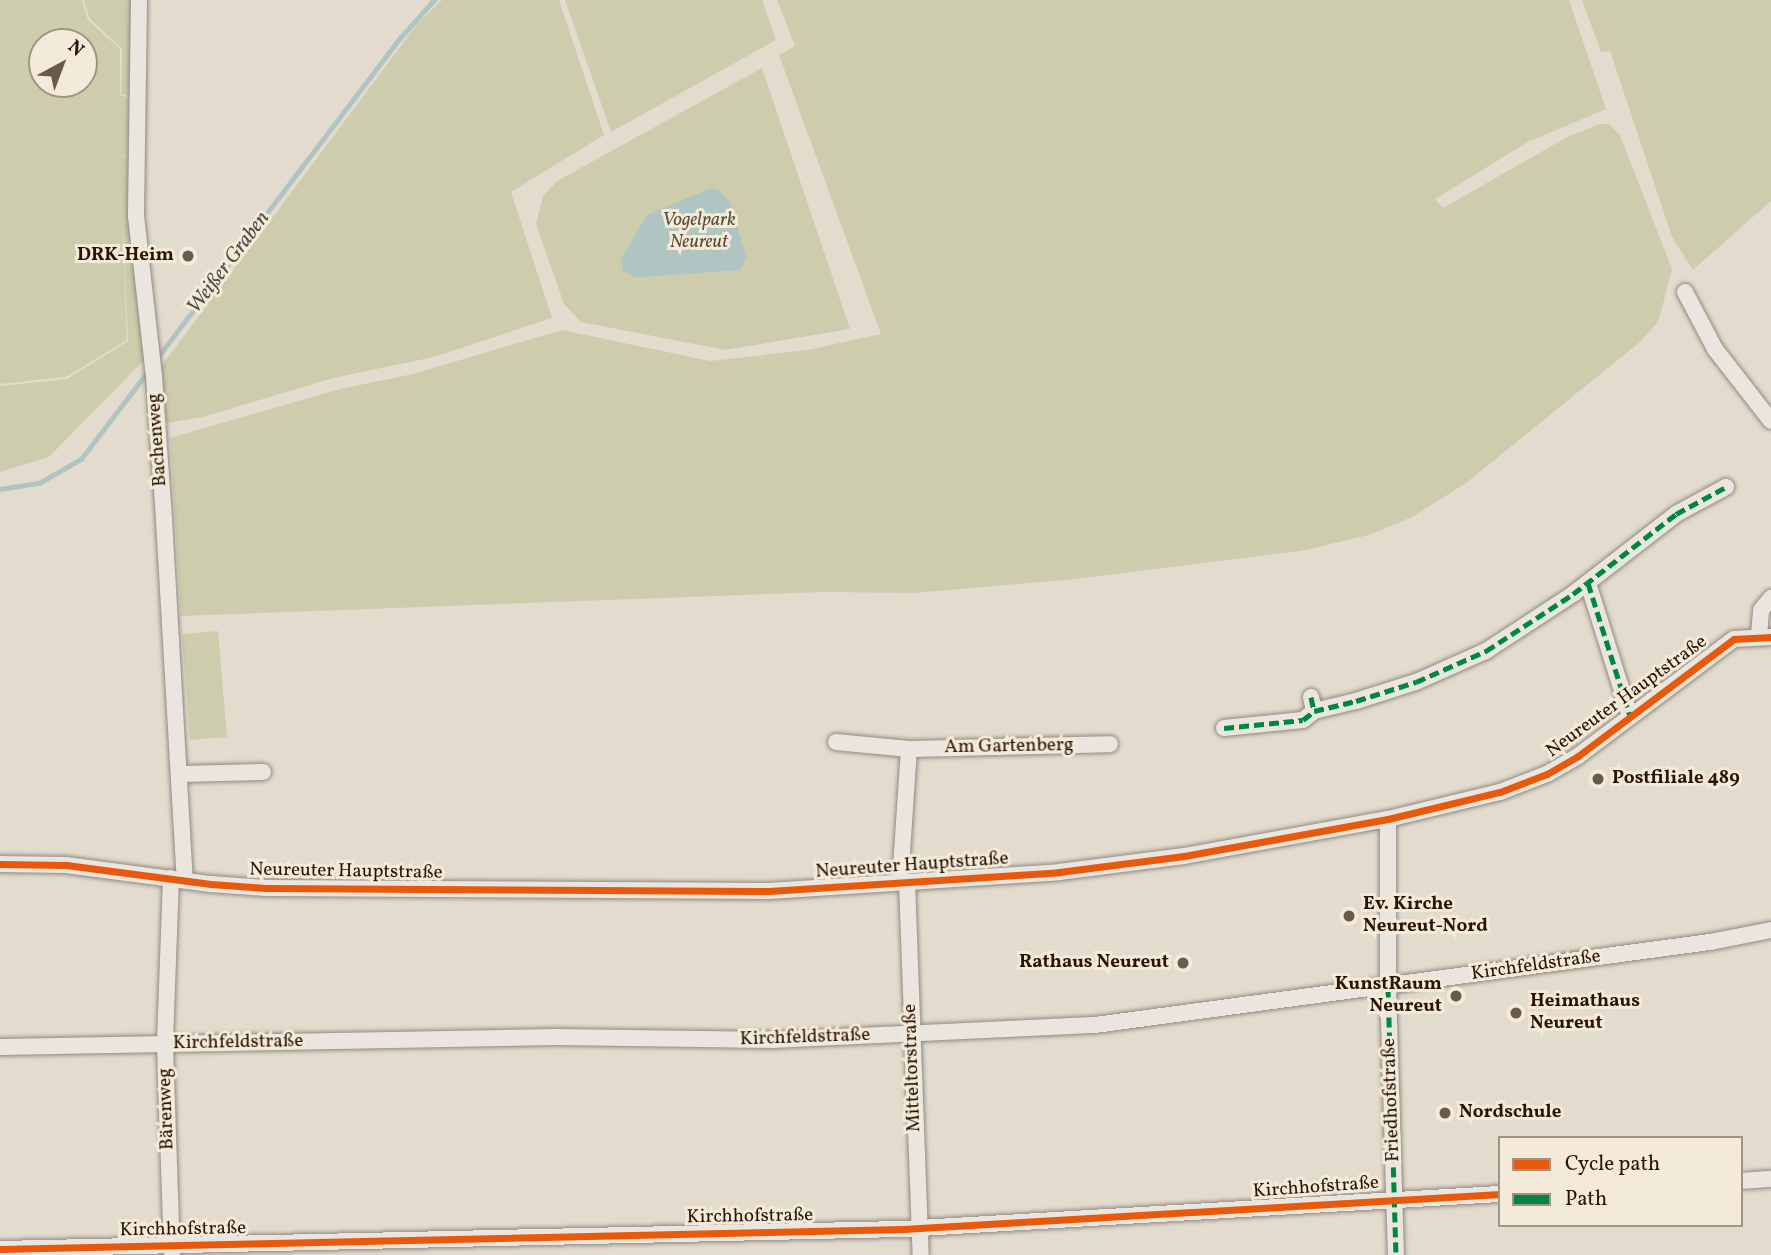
<!DOCTYPE html>
<html>
<head>
<meta charset="utf-8">
<style>
	body { margin:0 }
	#map { position:relative; width:1771px; height:1255px; overflow:hidden; background:#e3dcce; font-family:Vollkorn,serif }
	div>[style] { position:absolute }
	[style*='--x'] { left:calc(var(--x)*1px); top:calc(var(--y)*1px); width:calc(var(--w)*1px); rotate:calc(var(--a)*1deg) }
	.green>* { inset:0; background:#cdcdad }
	.water>* { inset:0; background:#b0c5c1 }
	.stream>* { height:4.5px; margin:-2.25px; padding:0 2.25px; transform-origin:2.25px; border-radius:2.25px; background:#b0c5c1 }
	.roads { filter:drop-shadow(0 0 2px #918a80) drop-shadow(0 0 2px #918a80) }
	.minor>* { height:16px; margin:-8px; padding:0 8px; transform-origin:8px; border-radius:8px; background:#eae5de }
	.quiet>* { height:5px; margin-top:-2.5px; transform-origin:0; background:repeating-linear-gradient(90deg,#00873e 0 10px,transparent 0 15px) }
	.cycleway>* { height:7px; margin:-3.5px; padding:0 3.5px; transform-origin:3.5px; border-radius:3.5px; background:#e8590c }
	.dots>* { width:19px; height:19px; translate:-50% -50%; box-sizing:border-box; border:4px solid #f3ead9; border-radius:50% }
	span { translate:-50% -50%; white-space:nowrap; text-align:center; line-height:1.15; -webkit-text-stroke:6px #f3ead9; paint-order:stroke }
	.park-label { font-size:19px; color:#5c5136; font-style:italic }
	.poi-label { font-size:19px; color:#291405; font-weight:700 }
	.right { translate:-100% -50%; text-align:right }
	.left { translate:0 -50%; text-align:left }
	.street-label { font-size:19px; color:#291405 }
	.water-label { font-size:21px; color:#514e45; font-style:italic }
	.legend { position:absolute; left:1498px; top:1136px; width:245px; height:91px; box-sizing:border-box; background:#f3ead9; border:2px solid #a29484; margin:0; padding:9px 12px; list-style:none; font-size:21px; color:#291405 }
	.legend li { display:flex; align-items:center; gap:14px; height:35px }
	.legend b { width:35px; border:2px solid #a29484 }
	.north { position:absolute; left:28px; top:28px; width:70px; height:70px; box-sizing:border-box; background:#f3ead9; border:2px solid #a29484; border-radius:50%; rotate:41deg; font-size:19px; font-weight:700; line-height:28px; text-align:center; color:#291405 }
	.north::after { content:''; display:block; margin:auto; width:24px; height:32px; background:#6a5a4b; clip-path:polygon(50% 0,100% 100%,50% 72%,0 100%) }
</style>
</head>
<body>
<div id="map">
	<div class="green">
		<i style="clip-path:polygon(evenodd,0 0,82px 0,88px 20px,120px 49px,120px 95px,130px 98px,130px 153px,120px 158px,130px 155px,144px 360px,49px 457px,0 472px,0 386px,67px 379px,128px 341px,121px 188px,127px 340px,66px 377px,0 384px,0 0,42px 42px,84px 42px,84px 84px,42px 84px,42px 42px)"></i>
		<i style="clip-path:polygon(84px 0,132px 0,131px 96px,121px 94px,122px 49px,89px 18px)"></i>
		<i style="clip-path:polygon(442px 0,559px 0,604px 135px,511px 192px,552px 318px,434px 357px,333px 378px,203px 417px,167px 423px,160px 368px,418px 23px)"></i>
		<i style="clip-path:polygon(565px 0,762px 0,776px 40px,611px 132px)"></i>
		<i style="clip-path:polygon(777px 0,1569px 0,1606px 109px,1528px 142px,1435px 199px,1443px 208px,1569px 136px,1600px 124px,1609px 124px,1620px 135px,1672px 269px,1661px 312px,1657px 323px,1640px 342px,1466px 483px,1414px 516px,1369px 535px,1301px 551px,1076px 579px,914px 593px,823px 592px,181px 616px,170px 438px,340px 389px,413px 374px,562px 330px,710px 361px,807px 350px,881px 334px,779px 55px,795px 46px)"></i>
		<i style="clip-path:polygon(1582px 0,1771px 0,1771px 201px,1693px 270px,1672px 237px,1610px 51px,1601px 52px)"></i>
		<i style="clip-path:polygon(762px 68px,850px 329px,725px 350px,581px 322px,564px 304px,536px 224px,543px 196px,557px 181px)"></i>
		<i style="clip-path:polygon(218px 631px,227px 737px,190px 740px,182px 634px)"></i>
	</div>
	<div class="water">
		<i style="clip-path:polygon(711px 188px,719px 190px,731px 203px,746px 257px,740px 270px,644px 277px,635px 277px,623px 271px,621px 259px,647px 215px)"></i>
	</div>
	<div class="stream">
		<i style="--x:157;--y:358;--w:402;--a:-52.8"></i>
		<i style="--x:400;--y:38;--w:51;--a:-48.2"></i>
		<i style="--x:0;--y:489;--w:39;--a:-9"></i>
		<i style="--x:39;--y:483;--w:48;--a:-29.7"></i>
		<i style="--x:81;--y:459;--w:111;--a:-52.7"></i>
	</div>
	<div class="roads">
		<div class="minor">
			<i style="--x:139;--y:0;--w:216;--a:90.8"></i>
			<i style="--x:136;--y:216;--w:161;--a:83.6"></i>
			<i style="--x:154;--y:376;--w:144;--a:86"></i>
			<i style="--x:164;--y:520;--w:361;--a:86.7"></i>
			<i style="--x:1685;--y:292;--w:64;--a:62.2"></i>
			<i style="--x:1715;--y:349;--w:91;--a:52.1"></i>
			<i style="--x:1588;--y:583;--w:139;--a:72.5"></i>
			<i style="--x:1759;--y:635;--w:25;--a:-85"></i>
			<i style="--x:1761;--y:610;--w:16;--a:-50"></i>
			<i style="--x:1311;--y:697;--w:14;--a:78"></i>
			<i style="--x:1314;--y:711;--w:43;--a:-13.4"></i>
			<i style="--x:1356;--y:701;--w:63;--a:-17.6"></i>
			<i style="--x:1416;--y:682;--w:77;--a:-23.9"></i>
			<i style="--x:1486;--y:651;--w:104;--a:-33.2"></i>
			<i style="--x:1573;--y:594;--w:130;--a:-37.8"></i>
			<i style="--x:1676;--y:514;--w:57;--a:-28.4"></i>
			<i style="--x:1224;--y:728;--w:79;--a:-5.8"></i>
			<i style="--x:1303;--y:720;--w:14;--a:-39"></i>
			<i style="--x:836;--y:742;--w:73;--a:5.5"></i>
			<i style="--x:909;--y:749;--w:133;--a:93.9"></i>
			<i style="--x:909;--y:749;--w:201;--a:-1.4"></i>
			<i style="--x:179;--y:774;--w:84;--a:-1.4"></i>
			<i style="--x:1388;--y:819;--w:168;--a:90"></i>
			<i style="--x:1388;--y:987;--w:268;--a:88.3"></i>
			<i style="--x:0;--y:864;--w:66;--a:0.9"></i>
			<i style="--x:66;--y:865;--w:146;--a:7.5"></i>
			<i style="--x:211;--y:884;--w:55;--a:4.2"></i>
			<i style="--x:266;--y:888;--w:503;--a:0.34"></i>
			<i style="--x:769;--y:891;--w:291;--a:-3.7"></i>
			<i style="--x:1059;--y:872;--w:126;--a:-7.3"></i>
			<i style="--x:1184;--y:856;--w:207;--a:-10.3"></i>
			<i style="--x:1388;--y:819;--w:115;--a:-13.6"></i>
			<i style="--x:1500;--y:792;--w:50;--a:-21"></i>
			<i style="--x:1547;--y:774;--w:36;--a:-30"></i>
			<i style="--x:1578;--y:756;--w:195;--a:-36.9"></i>
			<i style="--x:1734;--y:639;--w:37;--a:-3"></i>
			<i style="--x:171;--y:878;--w:166;--a:92.1"></i>
			<i style="--x:165;--y:1044;--w:210;--a:88.1"></i>
			<i style="--x:907;--y:882;--w:373;--a:87.9"></i>
			<i style="--x:0;--y:1047;--w:556;--a:-1.03"></i>
			<i style="--x:556;--y:1037;--w:218;--a:0.8"></i>
			<i style="--x:774;--y:1040;--w:321;--a:-2.7"></i>
			<i style="--x:1095;--y:1025;--w:621;--a:-7.69"></i>
			<i style="--x:1710;--y:942;--w:62;--a:-11.1"></i>
			<i style="--x:1741;--y:1181;--w:30;--a:-4"></i>
			<i style="--x:0;--y:1249;--w:903;--a:-1.27"></i>
			<i style="--x:903;--y:1229;--w:598;--a:-3.36"></i>
		</div>
	</div>
	<div class="quiet">
		<i style="--x:1588;--y:583;--w:139;--a:72.5"></i>
		<i style="--x:1311;--y:697;--w:14;--a:78"></i>
		<i style="--x:1314;--y:711;--w:43;--a:-13.4"></i>
		<i style="--x:1356;--y:701;--w:63;--a:-17.6"></i>
		<i style="--x:1416;--y:682;--w:77;--a:-23.9"></i>
		<i style="--x:1486;--y:651;--w:104;--a:-33.2"></i>
		<i style="--x:1573;--y:594;--w:130;--a:-37.8"></i>
		<i style="--x:1676;--y:514;--w:57;--a:-28.4"></i>
		<i style="--x:1224;--y:728;--w:79;--a:-5.8"></i>
		<i style="--x:1303;--y:720;--w:14;--a:-39"></i>
		<i style="--x:1388;--y:987;--w:268;--a:88.3"></i>
	</div>
	<div class="cycleway">
		<i style="--x:0;--y:864;--w:66;--a:0.9"></i>
		<i style="--x:66;--y:865;--w:146;--a:7.5"></i>
		<i style="--x:211;--y:884;--w:55;--a:4.2"></i>
		<i style="--x:266;--y:888;--w:503;--a:0.34"></i>
		<i style="--x:769;--y:891;--w:291;--a:-3.7"></i>
		<i style="--x:1059;--y:872;--w:126;--a:-7.3"></i>
		<i style="--x:1184;--y:856;--w:207;--a:-10.3"></i>
		<i style="--x:1388;--y:819;--w:115;--a:-13.6"></i>
		<i style="--x:1500;--y:792;--w:50;--a:-21"></i>
		<i style="--x:1547;--y:774;--w:36;--a:-30"></i>
		<i style="--x:1578;--y:756;--w:195;--a:-36.9"></i>
		<i style="--x:1734;--y:639;--w:37;--a:-3"></i>
		<i style="--x:0;--y:1249;--w:903;--a:-1.27"></i>
		<i style="--x:903;--y:1229;--w:598;--a:-3.36"></i>
	</div>
	<div class="dots">
		<i style="left:188px;top:256px;background:#6a5a4b"></i>
		<i style="left:1598px;top:779px;background:#6a5a4b"></i>
		<i style="left:1349px;top:916px;background:#6a5a4b"></i>
		<i style="left:1183px;top:963px;background:#6a5a4b"></i>
		<i style="left:1456px;top:996px;background:#6a5a4b"></i>
		<i style="left:1516px;top:1013px;background:#6a5a4b"></i>
		<i style="left:1445px;top:1113px;background:#6a5a4b"></i>
	</div>
	<div class="park-label">
		<span style="left:699px;top:232px">Vogelpark<br>Neureut</span>
	</div>
	<div class="poi-label">
		<span class="right" style="left:174px;top:256px">DRK-Heim</span>
		<span class="left" style="left:1612px;top:779px">Postfiliale 489</span>
		<span class="left" style="left:1363px;top:916px">Ev. Kirche<br>Neureut-Nord</span>
		<span class="right" style="left:1169px;top:963px">Rathaus Neureut</span>
		<span class="right" style="left:1442px;top:996px">KunstRaum<br>Neureut</span>
		<span class="left" style="left:1530px;top:1013px">Heimathaus<br>Neureut</span>
		<span class="left" style="left:1459px;top:1113px">Nordschule</span>
	</div>
	<div class="street-label">
		<span style="left:158px;top:440px;rotate:-94deg">Bachenweg</span>
		<span style="left:1627px;top:697px;rotate:-36deg">Neureuter Hauptstraße</span>
		<span style="left:1009px;top:747px;rotate:-1deg">Am Gartenberg</span>
		<span style="left:912px;top:866px;rotate:-4deg">Neureuter Hauptstraße</span>
		<span style="left:346px;top:872px;rotate:1deg">Neureuter Hauptstraße</span>
		<span style="left:1536px;top:966px;rotate:-8deg">Kirchfeldstraße</span>
		<span style="left:805px;top:1038px;rotate:-2deg">Kirchfeldstraße</span>
		<span style="left:238px;top:1043px;rotate:-1deg">Kirchfeldstraße</span>
		<span style="left:913px;top:1068px;rotate:-92deg">Mitteltorstraße</span>
		<span style="left:1392px;top:1100px;rotate:-92deg">Friedhofstraße</span>
		<span style="left:167px;top:1109px;rotate:-92deg">Bärenweg</span>
		<span style="left:1316px;top:1188px;rotate:-4deg">Kirchhofstraße</span>
		<span style="left:750px;top:1217px;rotate:-1deg">Kirchhofstraße</span>
		<span style="left:183px;top:1230px;rotate:-1deg">Kirchhofstraße</span>
	</div>
	<div class="water-label">
		<span style="left:229px;top:263px;rotate:-53deg">Weißer Graben</span>
	</div>
	<ul class="legend">
	<li><b style="height:9px;background:#e8590c"></b>Cycle path</li>
	<li><b style="height:9px;background:#00873e"></b>Path</li>
	</ul>
	<div class="north">N</div>
</div>
</body>
</html>
